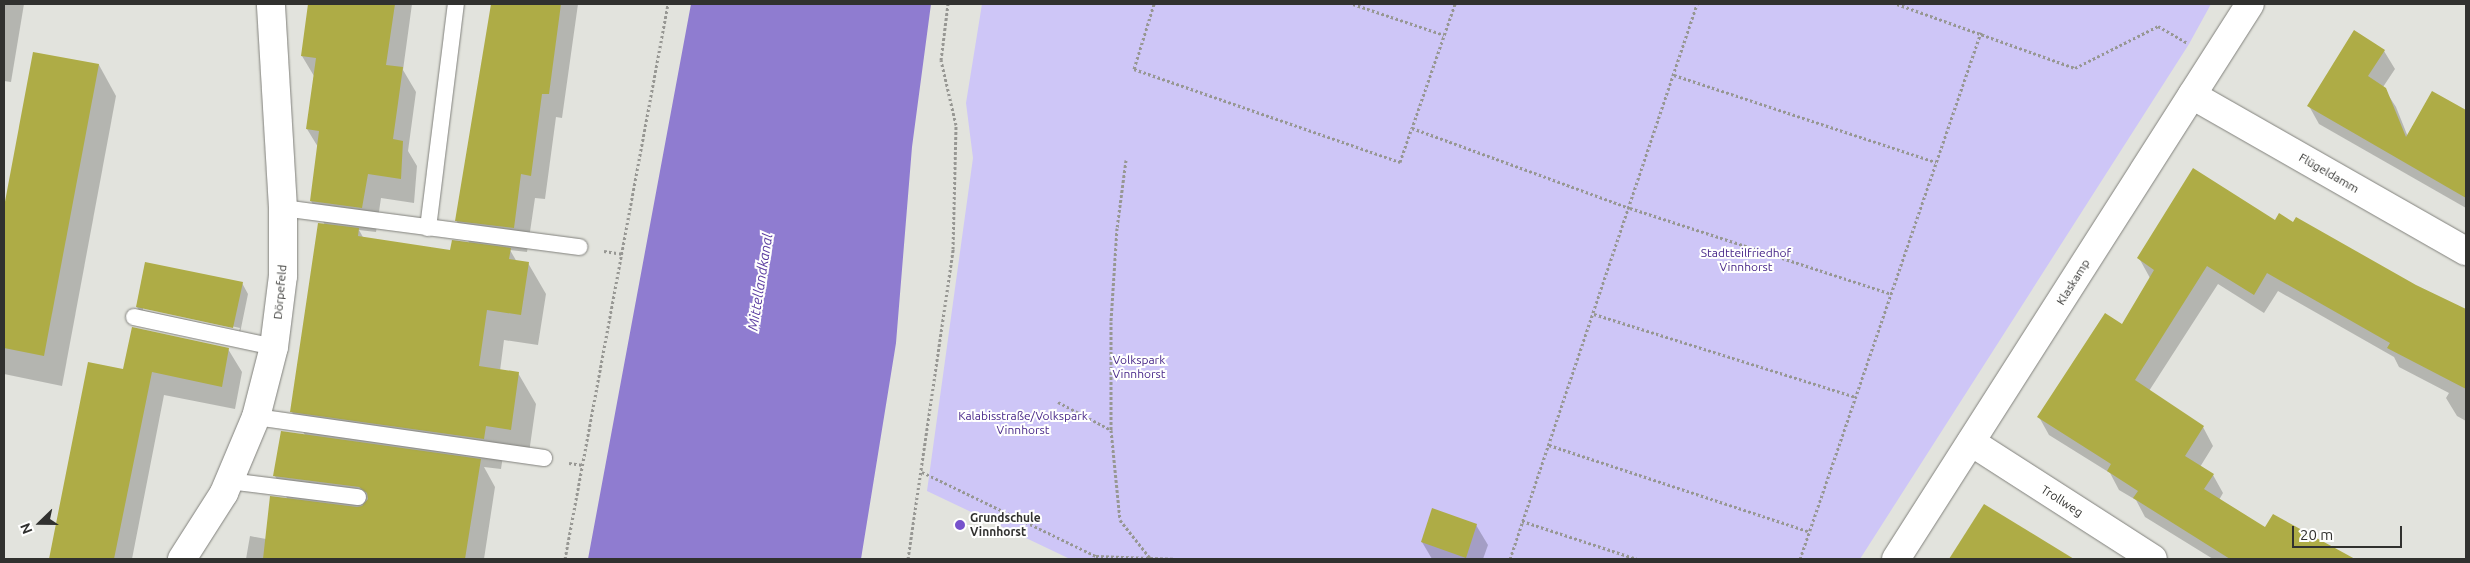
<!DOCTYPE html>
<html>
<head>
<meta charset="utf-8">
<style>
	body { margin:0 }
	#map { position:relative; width:2470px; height:563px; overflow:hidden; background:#e2e3dd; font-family:Ubuntu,sans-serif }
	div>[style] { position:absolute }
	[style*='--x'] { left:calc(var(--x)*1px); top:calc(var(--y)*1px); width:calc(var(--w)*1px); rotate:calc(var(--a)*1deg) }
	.green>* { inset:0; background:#cec6f7 }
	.water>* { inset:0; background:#8f7cd0 }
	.shadow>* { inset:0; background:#0003 }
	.building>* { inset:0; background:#aeac46 }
	.path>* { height:3px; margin-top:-1.5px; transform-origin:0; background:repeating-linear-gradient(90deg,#979793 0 2.5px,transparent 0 5px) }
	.roads { filter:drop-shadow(0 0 1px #81817c) drop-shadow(0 0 1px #81817c) }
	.service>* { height:16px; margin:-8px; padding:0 8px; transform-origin:8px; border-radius:8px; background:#fff }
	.minor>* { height:28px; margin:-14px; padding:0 14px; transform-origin:14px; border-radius:14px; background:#fff }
	.dots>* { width:14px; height:14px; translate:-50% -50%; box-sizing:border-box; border:2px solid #fffffe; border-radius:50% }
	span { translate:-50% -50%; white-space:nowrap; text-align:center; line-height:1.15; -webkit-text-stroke:4px #fffffe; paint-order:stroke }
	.street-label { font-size:12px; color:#31312f }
	.park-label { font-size:12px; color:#472688 }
	.poi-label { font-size:12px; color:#31312f; font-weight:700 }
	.left { translate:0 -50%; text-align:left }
	.water-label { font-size:14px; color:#5a3ca0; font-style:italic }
	.frame { position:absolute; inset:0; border:5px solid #31312f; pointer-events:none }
	.north { position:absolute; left:15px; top:498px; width:50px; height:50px; -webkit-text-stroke:4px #fffffe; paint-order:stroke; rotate:248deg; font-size:14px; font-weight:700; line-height:20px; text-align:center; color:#31312f }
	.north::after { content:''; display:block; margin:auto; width:18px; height:22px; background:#31312f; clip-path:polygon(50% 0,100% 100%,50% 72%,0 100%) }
	.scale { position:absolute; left:2292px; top:526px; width:110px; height:22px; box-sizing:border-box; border:2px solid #31312f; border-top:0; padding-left:6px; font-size:15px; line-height:18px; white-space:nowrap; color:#31312f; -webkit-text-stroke:4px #fffffe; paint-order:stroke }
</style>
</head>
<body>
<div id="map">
	<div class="green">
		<i style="clip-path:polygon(982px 4px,2211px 4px,2189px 44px,1860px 559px,1070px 559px,927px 491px,973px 158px,966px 103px)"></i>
	</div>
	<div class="water">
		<i style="clip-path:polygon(691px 4px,931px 4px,912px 147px,896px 343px,861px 559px,588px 559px)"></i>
	</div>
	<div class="shadow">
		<i style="clip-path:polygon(4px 4px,24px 4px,11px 82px,4px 81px)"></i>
		<i style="clip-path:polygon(309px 4px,412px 4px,403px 70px,416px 92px,408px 151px,417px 166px,414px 203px,381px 198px,376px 232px,359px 230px,364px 239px,452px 252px,470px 244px,456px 220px,492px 4px,578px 4px,562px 118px,556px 117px,545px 199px,535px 198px,527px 252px,510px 250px,517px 262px,528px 263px,546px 294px,538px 345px,504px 340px,500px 371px,518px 373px,536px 404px,528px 460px,503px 456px,501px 469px,484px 467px,495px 487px,484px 559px,246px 559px,250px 536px,266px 539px,288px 500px,275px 476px,305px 435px,292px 412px,325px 225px,311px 201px,318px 147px,307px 129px,314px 76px,302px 56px)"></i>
		<i style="clip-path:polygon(2384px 51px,2395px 69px,2383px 87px,2396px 107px,2408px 137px,2458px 107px,2466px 122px,2466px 208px,2319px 124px,2309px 106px)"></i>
		<i style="clip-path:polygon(34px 53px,99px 65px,116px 96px,62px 386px,4px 374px,4px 213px)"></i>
		<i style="clip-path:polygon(2275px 221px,2466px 312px,2466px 421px,2457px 416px,2446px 398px,2449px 393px,2399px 367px,2394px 357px,2278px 291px,2264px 313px,2218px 284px,2149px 391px,2203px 427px,2213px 446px,2200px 467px,2213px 475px,2223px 493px,2219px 500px,2266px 529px,2274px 516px,2352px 559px,2213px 559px,2145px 517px,2136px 500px,2119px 490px,2110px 473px,2049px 435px,2039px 417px,2122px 326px,2150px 278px,2139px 258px)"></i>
		<i style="clip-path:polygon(evenodd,242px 283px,248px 294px,239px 338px,143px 317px,137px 307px,242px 283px,143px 307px,240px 328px,239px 331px,143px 310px,143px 307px)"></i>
		<i style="clip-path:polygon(228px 349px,242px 372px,235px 409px,164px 395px,132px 559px,51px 559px,124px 370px)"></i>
		<i style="clip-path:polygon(1985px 506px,2071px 559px,1951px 559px)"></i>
		<i style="clip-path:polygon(1476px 525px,1488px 545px,1483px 559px,1432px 559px,1422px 542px)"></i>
	</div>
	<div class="building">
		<i style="clip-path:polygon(308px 4px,395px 4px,386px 65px,403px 67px,393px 139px,403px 141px,401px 179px,368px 174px,362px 208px,310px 201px,319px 131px,306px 129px,316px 58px,301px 56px)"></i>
		<i style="clip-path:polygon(491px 4px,561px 4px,549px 94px,542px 94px,531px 176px,521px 174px,514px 228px,455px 221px)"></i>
		<i style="clip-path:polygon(2354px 30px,2385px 50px,2368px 76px,2386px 88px,2406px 137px,2432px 91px,2466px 110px,2466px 198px,2307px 106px)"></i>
		<i style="clip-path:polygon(33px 52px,99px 64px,44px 356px,4px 348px,4px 207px)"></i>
		<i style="clip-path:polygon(2193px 168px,2275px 220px,2279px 213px,2293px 222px,2296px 217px,2416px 285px,2466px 309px,2466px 389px,2387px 348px,2390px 343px,2267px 273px,2254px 295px,2207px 266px,2135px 380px,2204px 426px,2185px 456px,2214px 474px,2204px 489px,2265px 527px,2273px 514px,2355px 559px,2230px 559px,2133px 498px,2138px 491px,2107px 471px,2111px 464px,2037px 417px,2105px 313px,2122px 324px,2154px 270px,2137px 258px)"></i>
		<i style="clip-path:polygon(318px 223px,359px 228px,358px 236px,450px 250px,452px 240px,511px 248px,509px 259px,529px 262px,521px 315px,487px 310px,479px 366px,519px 372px,511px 430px,486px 426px,484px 439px,290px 412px)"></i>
		<i style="clip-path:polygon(145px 262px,243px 282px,233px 328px,136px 307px)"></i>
		<i style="clip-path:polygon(132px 327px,229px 348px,222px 387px,152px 372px,114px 559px,49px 559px,88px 362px,123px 369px)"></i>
		<i style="clip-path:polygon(281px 431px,481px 459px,465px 559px,263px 559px,270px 496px,357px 507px,362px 506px,368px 499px,367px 493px,359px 487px,273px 476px)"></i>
		<i style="clip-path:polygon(1984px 504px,2074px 559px,1949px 559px)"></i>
		<i style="clip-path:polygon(1432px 508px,1477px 524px,1466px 558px,1421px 542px)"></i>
	</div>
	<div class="path">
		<i style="--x:1154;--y:4;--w:68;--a:107.1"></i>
		<i style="--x:1134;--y:69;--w:282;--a:19.3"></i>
		<i style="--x:1400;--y:162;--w:36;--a:-71"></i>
		<i style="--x:1353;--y:4;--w:96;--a:18.8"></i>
		<i style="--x:1455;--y:4;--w:131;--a:109.1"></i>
		<i style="--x:1412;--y:128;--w:232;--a:20.2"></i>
		<i style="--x:1630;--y:208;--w:275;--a:18.2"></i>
		<i style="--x:1897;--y:4;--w:189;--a:19.8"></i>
		<i style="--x:2075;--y:68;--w:93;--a:-26.8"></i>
		<i style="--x:2158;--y:26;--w:34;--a:30"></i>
		<i style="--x:1674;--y:75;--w:276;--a:18.4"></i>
		<i style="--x:1126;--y:160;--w:69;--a:97.5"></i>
		<i style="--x:1117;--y:228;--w:94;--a:93.7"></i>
		<i style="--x:1111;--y:322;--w:108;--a:90"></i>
		<i style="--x:1111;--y:430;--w:90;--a:84.3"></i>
		<i style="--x:1120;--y:520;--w:48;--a:51.7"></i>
		<i style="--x:1150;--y:558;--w:23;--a:2"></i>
		<i style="--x:604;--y:251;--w:19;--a:9"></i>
		<i style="--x:1594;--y:314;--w:275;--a:17.6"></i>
		<i style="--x:1058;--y:402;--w:60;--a:27.8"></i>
		<i style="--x:1549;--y:445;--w:275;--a:18.4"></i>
		<i style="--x:569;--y:463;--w:14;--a:8"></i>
		<i style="--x:922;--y:472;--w:193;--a:25.8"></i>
		<i style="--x:1096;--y:556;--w:54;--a:2.1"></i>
		<i style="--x:1522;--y:521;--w:121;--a:18.3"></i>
		<i style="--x:565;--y:559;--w:564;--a:-79.49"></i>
		<i style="--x:908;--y:559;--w:313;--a:-81.7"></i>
		<i style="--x:953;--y:249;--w:124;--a:-88.6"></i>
		<i style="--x:956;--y:125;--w:67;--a:-103"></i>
		<i style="--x:941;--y:60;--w:56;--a:-82.9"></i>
		<i style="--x:1510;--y:559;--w:586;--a:-71.38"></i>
		<i style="--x:1800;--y:559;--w:557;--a:-71.04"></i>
	</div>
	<div class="roads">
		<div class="service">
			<i style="--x:283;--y:208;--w:299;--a:7.5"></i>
			<i style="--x:428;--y:228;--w:226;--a:-82.9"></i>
			<i style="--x:134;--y:317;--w:143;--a:12.1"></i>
			<i style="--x:256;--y:417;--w:291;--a:8.1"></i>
			<i style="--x:229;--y:481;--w:130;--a:7.1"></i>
		</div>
		<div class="minor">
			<i style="--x:2192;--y:95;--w:315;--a:29.7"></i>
			<i style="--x:1971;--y:442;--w:216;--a:32.7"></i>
			<i style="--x:182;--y:559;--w:78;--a:-57.5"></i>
			<i style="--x:224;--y:493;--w:82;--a:-67.2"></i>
			<i style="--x:256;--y:417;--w:72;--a:-75.6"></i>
			<i style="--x:274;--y:347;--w:72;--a:-82.8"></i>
			<i style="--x:283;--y:276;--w:68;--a:-90"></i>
			<i style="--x:283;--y:208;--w:204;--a:-93.4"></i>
			<i style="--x:1896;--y:559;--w:658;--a:-57.47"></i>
		</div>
	</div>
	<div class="dots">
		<i style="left:960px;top:525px;background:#7652cc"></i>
	</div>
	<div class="street-label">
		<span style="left:2329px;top:173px;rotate:30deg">Flügeldamm</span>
		<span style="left:2073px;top:282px;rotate:-58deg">Klaskamp</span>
		<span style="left:280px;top:292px;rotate:-85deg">Dörpefeld</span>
		<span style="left:2062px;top:501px;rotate:33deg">Trollweg</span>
	</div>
	<div class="park-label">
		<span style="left:1746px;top:260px">Stadtteilfriedhof<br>Vinnhorst</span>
		<span style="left:1139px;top:367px">Volkspark<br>Vinnhorst</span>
		<span style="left:1023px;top:423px">Kalabisstraße/Volkspark<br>Vinnhorst</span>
	</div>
	<div class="poi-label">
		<span class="left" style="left:970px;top:525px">Grundschule<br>Vinnhorst</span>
	</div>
	<div class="water-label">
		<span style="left:760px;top:282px;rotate:-81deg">Mittellandkanal</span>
	</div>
	<div class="frame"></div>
	<div class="north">N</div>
	<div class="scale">20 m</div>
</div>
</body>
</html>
